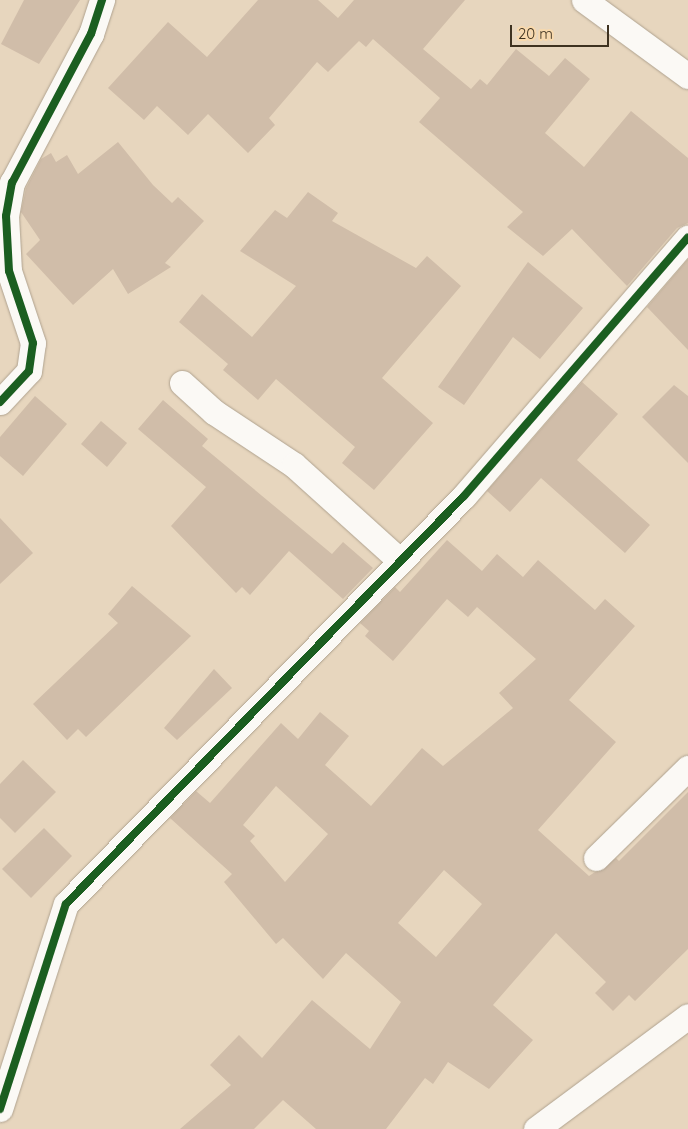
<!DOCTYPE html>
<html>
<head>
<meta charset="utf-8">
<style>
	body { margin:0 }
	#map { position:relative; width:688px; height:1129px; overflow:hidden; background:#e7d6be; font-family:Quicksand,sans-serif }
	div>[style] { position:absolute }
	[style*='--x'] { left:calc(var(--x)*1px); top:calc(var(--y)*1px); width:calc(var(--w)*1px); rotate:calc(var(--a)*1deg) }
	.building>* { inset:0; background:#d0bda9 }
	.roads { filter:drop-shadow(0 0 1px #afa28f) drop-shadow(0 0 1px #afa28f) }
	.street>* { height:25px; margin:-12.5px; padding:0 12.5px; transform-origin:12.5px; border-radius:12.5px; background:#fbf9f5 }
	.cycleway>* { height:8px; margin:-4px; padding:0 4px; transform-origin:4px; border-radius:4px; background:#1b5e20 }
	span { translate:-50% -50%; white-space:nowrap; text-align:center; line-height:1.15; -webkit-text-stroke:4px #f8d9ad; paint-order:stroke }
	.scale { position:absolute; left:510px; top:25px; width:99px; height:22px; box-sizing:border-box; border:2px solid #3e3220; border-top:0; padding-left:6px; font-size:15px; line-height:18px; white-space:nowrap; color:#3e3220; -webkit-text-stroke:4px #f8d9ad; paint-order:stroke }
</style>
</head>
<body>
<div id="map">
	<div class="building">
		<i style="clip-path:polygon(24px 0,80px 0,39px 64px,1px 44px)"></i>
		<i style="clip-path:polygon(258px 0,318px 0,338px 18px,354px 0,465px 0,423px 49px,471px 89px,480px 79px,487px 85px,516px 49px,549px 76px,565px 58px,590px 79px,545px 133px,584px 167px,631px 111px,688px 158px,688px 223px,677px 228px,627px 286px,572px 229px,543px 256px,507px 227px,523px 212px,419px 122px,440px 98px,373px 39px,366px 47px,359px 41px,328px 72px,317px 62px,269px 118px,275px 125px,248px 153px,208px 114px,188px 135px,157px 106px,144px 120px,108px 88px,168px 22px,207px 57px)"></i>
		<i style="clip-path:polygon(118px 142px,153px 185px,172px 203px,178px 197px,204px 221px,165px 263px,171px 267px,128px 294px,113px 269px,73px 305px,26px 254px,40px 240px,21px 212px,26px 188px,41px 159px,51px 153px,56px 162px,67px 155px,78px 174px)"></i>
		<i style="clip-path:polygon(308px 192px,338px 213px,332px 221px,416px 268px,427px 256px,461px 286px,382px 378px,433px 423px,374px 490px,342px 463px,355px 447px,276px 379px,258px 400px,223px 370px,228px 364px,179px 322px,202px 294px,252px 337px,296px 286px,240px 251px,275px 210px,287px 218px)"></i>
		<i style="clip-path:polygon(688px 259px,688px 350px,647px 307px)"></i>
		<i style="clip-path:polygon(528px 262px,583px 308px,540px 359px,513px 337px,464px 405px,438px 387px)"></i>
		<i style="clip-path:polygon(582px 382px,618px 414px,577px 460px,650px 525px,625px 553px,541px 478px,510px 512px,487px 491px)"></i>
		<i style="clip-path:polygon(674px 385px,688px 396px,688px 463px,642px 417px)"></i>
		<i style="clip-path:polygon(35px 396px,67px 424px,23px 476px,0 456px,0 437px)"></i>
		<i style="clip-path:polygon(163px 400px,208px 439px,202px 446px,332px 554px,343px 542px,373px 568px,343px 599px,289px 551px,250px 595px,242px 587px,236px 593px,171px 526px,206px 487px,138px 429px)"></i>
		<i style="clip-path:polygon(101px 421px,127px 443px,107px 467px,81px 444px)"></i>
		<i style="clip-path:polygon(0 518px,33px 553px,0 584px)"></i>
		<i style="clip-path:polygon(evenodd,447px 540px,482px 571px,497px 554px,523px 577px,538px 560px,595px 610px,605px 599px,635px 626px,569px 700px,616px 742px,538px 830px,589px 876px,616px 858px,619px 861px,688px 792px,688px 949px,635px 1001px,629px 995px,613px 1011px,595px 993px,606px 982px,556px 933px,493px 1005px,533px 1040px,489px 1089px,448px 1062px,433px 1084px,425px 1078px,386px 1129px,316px 1129px,283px 1100px,254px 1129px,180px 1129px,231px 1085px,210px 1065px,239px 1035px,262px 1058px,312px 1000px,370px 1049px,401px 1002px,346px 953px,323px 979px,283px 938px,276px 944px,224px 882px,232px 874px,170px 818px,196px 791px,210px 803px,281px 723px,298px 739px,320px 712px,349px 736px,325px 765px,371px 806px,422px 748px,443px 766px,513px 708px,499px 693px,536px 659px,477px 607px,468px 617px,447px 599px,393px 661px,365px 636px,369px 631px,360px 623px,395px 587px,400px 592px,447px 540px,276px 786px,328px 834px,285px 882px,250px 841px,255px 836px,243px 825px,276px 786px,447px 540px,444px 870px,482px 904px,436px 957px,398px 923px,444px 870px)"></i>
		<i style="clip-path:polygon(132px 586px,191px 636px,86px 737px,78px 729px,67px 740px,33px 704px,118px 623px,108px 614px)"></i>
		<i style="clip-path:polygon(214px 669px,232px 688px,177px 740px,164px 728px)"></i>
		<i style="clip-path:polygon(23px 760px,56px 792px,15px 833px,0 818px,0 784px)"></i>
		<i style="clip-path:polygon(44px 828px,72px 856px,31px 898px,2px 869px)"></i>
	</div>
	<div class="roads">
		<div class="street">
			<i style="--x:584;--y:0;--w:129;--a:36.2"></i>
			<i style="--x:182;--y:383;--w:43;--a:42.2"></i>
			<i style="--x:214;--y:412;--w:96;--a:33.5"></i>
			<i style="--x:294;--y:465;--w:142;--a:42.1"></i>
			<i style="--x:0;--y:402;--w:42;--a:-46.9"></i>
			<i style="--x:29;--y:371;--w:28;--a:-82"></i>
			<i style="--x:33;--y:343;--w:76;--a:-108.4"></i>
			<i style="--x:9;--y:271;--w:55;--a:-93.1"></i>
			<i style="--x:6;--y:216;--w:34;--a:-80"></i>
			<i style="--x:12;--y:183;--w:169;--a:-62.1"></i>
			<i style="--x:91;--y:34;--w:36;--a:-72"></i>
			<i style="--x:596;--y:858;--w:129;--a:-44.4"></i>
			<i style="--x:0;--y:1109;--w:215;--a:-72.2"></i>
			<i style="--x:66;--y:904;--w:570;--a:-45.71"></i>
			<i style="--x:464;--y:496;--w:342;--a:-49.1"></i>
			<i style="--x:536;--y:1129;--w:189;--a:-36.6"></i>
		</div>
	</div>
	<div class="cycleway">
		<i style="--x:0;--y:402;--w:42;--a:-46.9"></i>
		<i style="--x:29;--y:371;--w:28;--a:-82"></i>
		<i style="--x:33;--y:343;--w:76;--a:-108.4"></i>
		<i style="--x:9;--y:271;--w:55;--a:-93.1"></i>
		<i style="--x:6;--y:216;--w:34;--a:-80"></i>
		<i style="--x:12;--y:183;--w:169;--a:-62.1"></i>
		<i style="--x:91;--y:34;--w:36;--a:-72"></i>
		<i style="--x:0;--y:1109;--w:215;--a:-72.2"></i>
		<i style="--x:66;--y:904;--w:570;--a:-45.71"></i>
		<i style="--x:464;--y:496;--w:342;--a:-49.1"></i>
	</div>
	<div class="scale">20 m</div>
</div>
</body>
</html>
